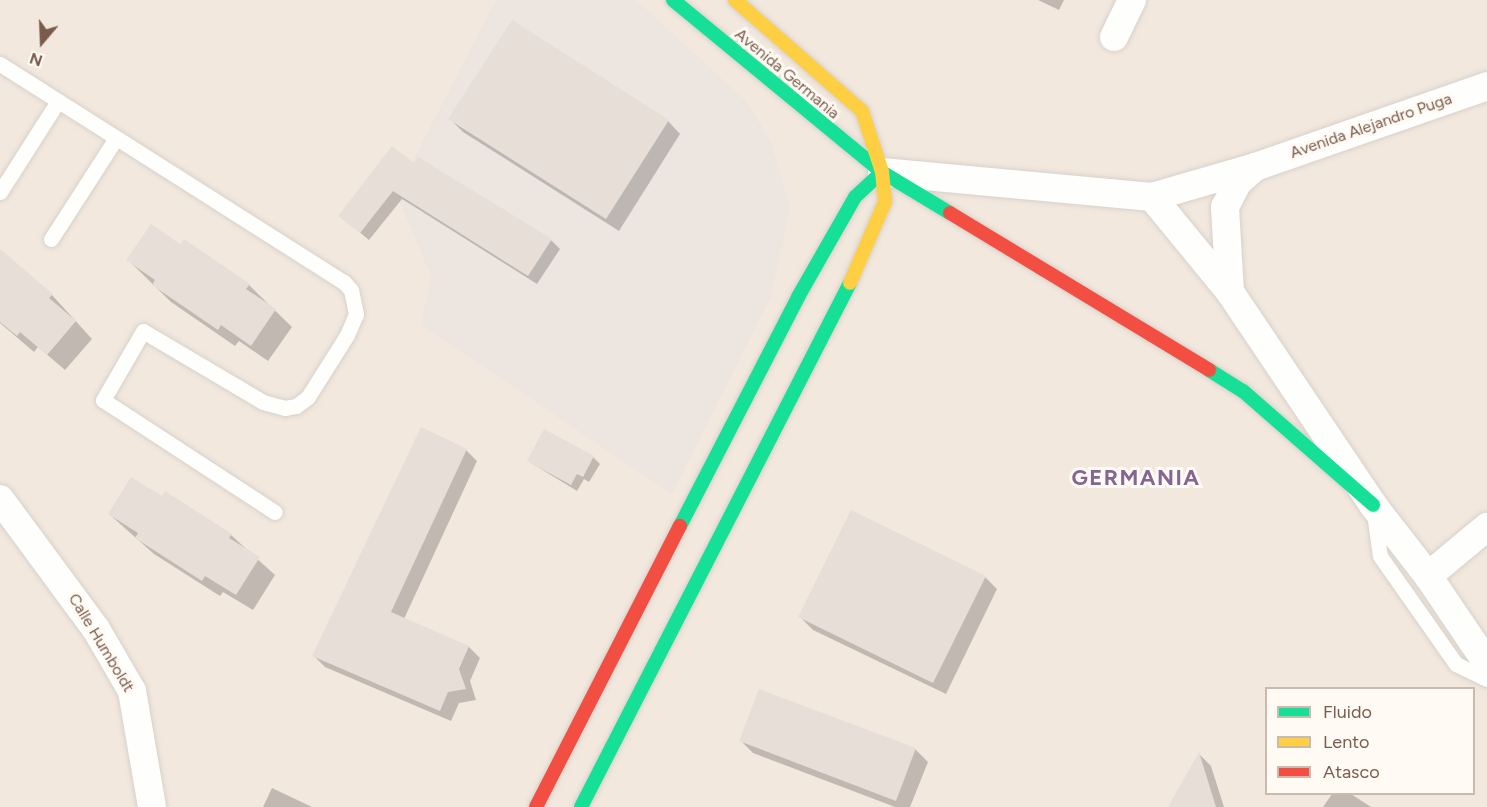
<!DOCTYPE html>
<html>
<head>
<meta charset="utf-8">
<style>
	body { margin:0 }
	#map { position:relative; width:1487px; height:807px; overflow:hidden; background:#f9f5f0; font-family:Figtree,sans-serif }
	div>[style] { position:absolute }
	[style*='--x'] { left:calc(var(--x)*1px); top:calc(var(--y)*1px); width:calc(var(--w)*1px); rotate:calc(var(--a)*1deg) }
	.residential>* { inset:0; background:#f2e8de }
	.industrial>* { inset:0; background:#ede5e0 }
	.shadow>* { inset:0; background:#0003 }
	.building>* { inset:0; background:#e6ded7 }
	.roads { filter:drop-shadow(0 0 2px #d7d1cb) drop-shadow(0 0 2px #d7d1cb) }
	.lane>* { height:15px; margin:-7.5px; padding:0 7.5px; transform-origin:7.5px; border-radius:7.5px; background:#fefefd }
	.street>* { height:28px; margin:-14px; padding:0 14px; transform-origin:14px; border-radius:14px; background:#fefefd }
	.fast>* { height:14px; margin:-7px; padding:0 7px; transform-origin:7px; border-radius:7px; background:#16e098 }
	.slow>* { height:14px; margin:-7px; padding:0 7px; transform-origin:7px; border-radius:7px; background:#ffcf43 }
	.jam>* { height:14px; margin:-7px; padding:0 7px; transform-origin:7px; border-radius:7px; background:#f24e42 }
	span { translate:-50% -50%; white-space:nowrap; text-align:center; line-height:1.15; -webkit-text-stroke:6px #fffaf3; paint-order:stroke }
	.street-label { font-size:16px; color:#7a5c4d }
	.district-label { font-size:22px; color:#846695; font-weight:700; letter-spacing:1.5px }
	.legend { position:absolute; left:1265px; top:687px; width:210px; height:108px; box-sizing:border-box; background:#fffaf3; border:2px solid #cabbb1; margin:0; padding:8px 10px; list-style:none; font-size:18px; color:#7a5c4d }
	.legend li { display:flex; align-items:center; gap:12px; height:30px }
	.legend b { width:30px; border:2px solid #cabbb1 }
	.north { position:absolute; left:12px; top:12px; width:60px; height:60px; -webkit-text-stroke:4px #fffaf3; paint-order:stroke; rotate:199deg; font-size:16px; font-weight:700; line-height:24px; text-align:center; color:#7a5c4d }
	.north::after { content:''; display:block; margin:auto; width:21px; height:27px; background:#7a5c4d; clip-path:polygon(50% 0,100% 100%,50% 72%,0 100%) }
</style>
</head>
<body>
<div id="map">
	<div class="residential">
		<i style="clip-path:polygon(evenodd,0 0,1487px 0,1487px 807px,0 807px,0 0,1266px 688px,1474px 688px,1474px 794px,1266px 794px,1266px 688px)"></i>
	</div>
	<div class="industrial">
		<i style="clip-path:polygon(496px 0,636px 0,746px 101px,771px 142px,790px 208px,770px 299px,672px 494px,421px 325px,431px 276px,396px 193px)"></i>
	</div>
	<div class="shadow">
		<i style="clip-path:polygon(1038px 0,1064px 0,1059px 10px)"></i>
		<i style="clip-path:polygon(512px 22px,668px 121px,680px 134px,619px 231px,463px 132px,450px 119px)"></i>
		<i style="clip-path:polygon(415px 165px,551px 240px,560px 249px,537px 284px,402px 199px,369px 240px,340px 216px)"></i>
		<i style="clip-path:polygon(181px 246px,249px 285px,292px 327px,268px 361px,239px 341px,235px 346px,171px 302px,128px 260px)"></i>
		<i style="clip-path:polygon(0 251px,52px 295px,92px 339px,65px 370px,38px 347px,34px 352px,0 323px)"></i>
		<i style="clip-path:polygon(466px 450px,477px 461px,404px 619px,469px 647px,480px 658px,470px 681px,476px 700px,459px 703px,451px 721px,325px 667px,314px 656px)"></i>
		<i style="clip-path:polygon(593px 457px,600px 464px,589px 482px,584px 479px,577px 491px,528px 461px)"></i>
		<i style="clip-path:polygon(165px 493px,231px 535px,275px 575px,253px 610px,223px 592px,220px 596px,154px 554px,109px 514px,162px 498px)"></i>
		<i style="clip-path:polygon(985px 577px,997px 589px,946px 694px,813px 630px,800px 617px)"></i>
		<i style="clip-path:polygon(741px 741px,915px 749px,928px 762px,910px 807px,895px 807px,753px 753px)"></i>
		<i style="clip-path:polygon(1199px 754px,1211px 766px,1224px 807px,1170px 807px)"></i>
		<i style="clip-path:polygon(272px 788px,312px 807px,263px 807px)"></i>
		<i style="clip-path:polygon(1332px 794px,1351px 794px,1371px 807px,1323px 807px)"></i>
	</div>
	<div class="building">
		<i style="clip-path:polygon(512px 20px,669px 120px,606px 219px,448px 119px)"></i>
		<i style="clip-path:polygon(392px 146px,414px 163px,418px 157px,552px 239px,528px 276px,393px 191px,360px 233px,338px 216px)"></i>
		<i style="clip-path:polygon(151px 224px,180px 244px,184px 239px,250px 284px,246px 289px,276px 309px,251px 346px,221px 325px,218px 330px,152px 285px,155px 280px,126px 260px)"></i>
		<i style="clip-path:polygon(0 249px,53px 294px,49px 298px,76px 321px,47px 355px,20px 332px,17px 336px,0 322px)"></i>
		<i style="clip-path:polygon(421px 427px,467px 449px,391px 612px,469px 646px,459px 669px,466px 689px,448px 692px,440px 711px,312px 656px)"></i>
		<i style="clip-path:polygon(544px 429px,594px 456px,583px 477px,577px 474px,571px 485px,527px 461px)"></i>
		<i style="clip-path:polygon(131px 477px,162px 496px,165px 491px,232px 534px,229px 538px,260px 557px,236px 595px,205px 576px,202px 581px,135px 538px,138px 533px,108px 514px)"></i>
		<i style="clip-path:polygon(851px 510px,986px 576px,933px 683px,798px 617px)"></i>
		<i style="clip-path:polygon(759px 689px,916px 748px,896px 801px,739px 741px)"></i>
		<i style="clip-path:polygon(1199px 752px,1216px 807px,1168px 807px)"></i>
	</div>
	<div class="roads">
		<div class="lane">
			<i style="--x:0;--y:64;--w:407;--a:32.4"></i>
			<i style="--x:344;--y:282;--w:11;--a:49"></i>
			<i style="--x:351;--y:290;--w:25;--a:78"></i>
			<i style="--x:356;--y:314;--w:23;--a:113"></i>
			<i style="--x:347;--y:335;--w:73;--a:122.2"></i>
			<i style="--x:308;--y:397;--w:15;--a:143"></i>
			<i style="--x:296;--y:406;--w:11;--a:170"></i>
			<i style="--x:285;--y:408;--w:23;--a:-165"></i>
			<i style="--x:263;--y:402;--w:139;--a:-149.4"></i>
			<i style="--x:143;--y:331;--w:80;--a:120.1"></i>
			<i style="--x:103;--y:400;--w:205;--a:33.1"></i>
			<i style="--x:0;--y:192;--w:108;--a:-57.5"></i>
			<i style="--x:51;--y:239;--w:120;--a:-57.2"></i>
			<i style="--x:1374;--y:513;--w:43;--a:82.1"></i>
			<i style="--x:1380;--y:556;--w:132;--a:54.9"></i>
			<i style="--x:1456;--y:664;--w:34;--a:26"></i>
		</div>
		<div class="street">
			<i style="--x:1114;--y:37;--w:41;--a:-64.1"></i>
			<i style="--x:882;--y:172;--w:271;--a:5.3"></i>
			<i style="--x:1152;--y:197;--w:107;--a:-16.2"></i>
			<i style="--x:1255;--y:167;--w:246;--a:-19.2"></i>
			<i style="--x:1152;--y:197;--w:123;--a:50.6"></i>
			<i style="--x:1230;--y:292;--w:257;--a:56.1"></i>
			<i style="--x:1373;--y:505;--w:90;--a:52.2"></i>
			<i style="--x:1428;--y:576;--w:105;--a:55.9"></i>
			<i style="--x:1230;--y:292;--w:85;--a:-93.4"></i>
			<i style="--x:1225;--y:207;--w:28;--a:-63"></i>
			<i style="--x:1238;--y:182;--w:23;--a:-41"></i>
			<i style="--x:0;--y:499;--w:162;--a:53.6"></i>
			<i style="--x:96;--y:629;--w:72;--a:59.9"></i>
			<i style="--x:132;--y:691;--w:118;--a:80.2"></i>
			<i style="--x:1428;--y:576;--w:77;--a:-39.7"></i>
		</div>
		<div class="fast">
			<i style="--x:673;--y:0;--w:271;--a:39.5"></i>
			<i style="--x:882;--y:172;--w:79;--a:31.1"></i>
			<i style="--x:1209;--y:370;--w:40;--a:32"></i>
			<i style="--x:1243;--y:391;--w:173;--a:41.2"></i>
			<i style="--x:680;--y:526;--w:258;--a:-62.7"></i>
			<i style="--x:798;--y:297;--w:115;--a:-60.3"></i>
			<i style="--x:855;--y:197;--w:37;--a:-43"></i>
			<i style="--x:581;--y:807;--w:589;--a:-62.83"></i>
		</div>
		<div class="slow">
			<i style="--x:735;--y:0;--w:169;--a:41.2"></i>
			<i style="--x:862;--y:111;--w:64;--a:71.8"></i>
			<i style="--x:882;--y:172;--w:30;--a:84"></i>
			<i style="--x:885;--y:202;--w:88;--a:113.4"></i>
		</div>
		<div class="jam">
			<i style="--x:950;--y:213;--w:303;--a:31.2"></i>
			<i style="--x:536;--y:807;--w:316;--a:-62.9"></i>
		</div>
	</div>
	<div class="street-label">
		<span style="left:787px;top:74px;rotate:40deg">Avenida Germania</span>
		<span style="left:1371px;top:126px;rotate:-19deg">Avenida Alejandro Puga</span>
		<span style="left:101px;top:643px;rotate:59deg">Calle Humboldt</span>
	</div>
	<div class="district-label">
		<span style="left:1136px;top:478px">GERMANIA</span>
	</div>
	<ul class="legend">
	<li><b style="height:8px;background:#16e098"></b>Fluido</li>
	<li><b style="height:8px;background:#ffcf43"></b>Lento</li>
	<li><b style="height:8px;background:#f24e42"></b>Atasco</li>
	</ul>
	<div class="north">N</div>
</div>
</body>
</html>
